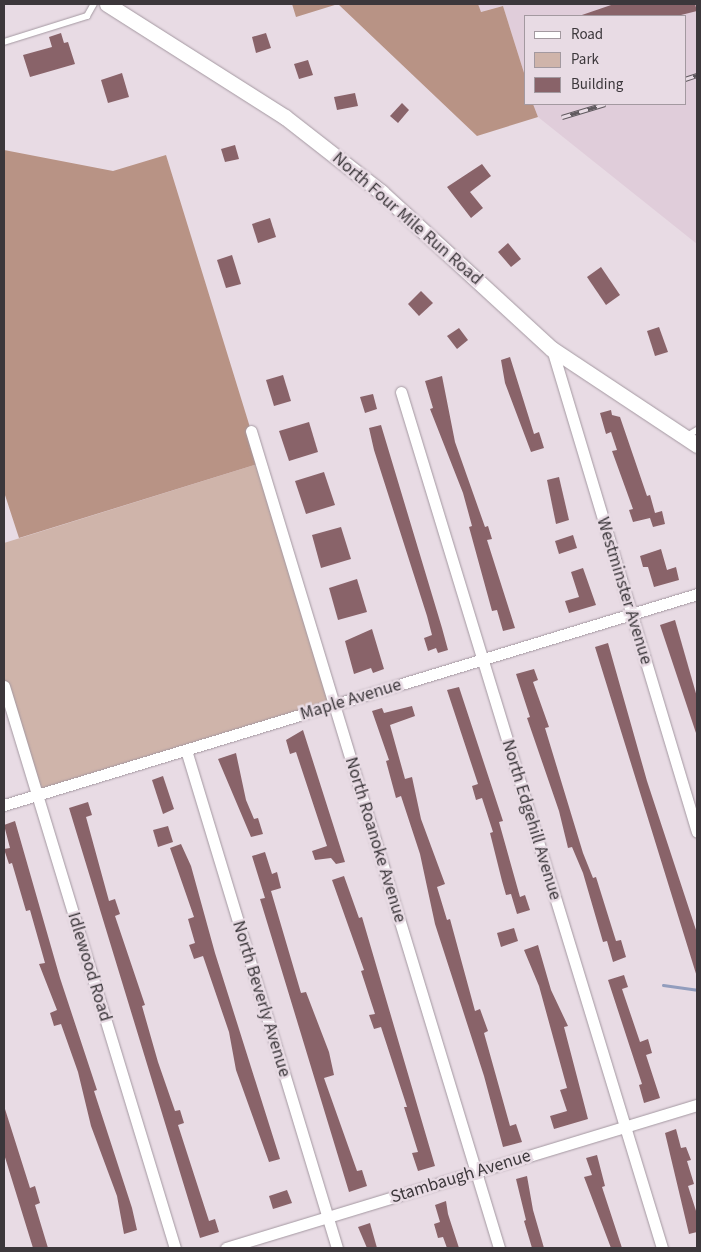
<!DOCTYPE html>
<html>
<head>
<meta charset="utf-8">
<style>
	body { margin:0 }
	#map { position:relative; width:701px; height:1252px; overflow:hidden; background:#e8dbe4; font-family:"Source Sans 3",sans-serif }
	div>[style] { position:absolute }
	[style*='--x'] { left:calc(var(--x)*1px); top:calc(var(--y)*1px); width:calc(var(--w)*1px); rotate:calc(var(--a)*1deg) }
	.built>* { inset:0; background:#e0cdda }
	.green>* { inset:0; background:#cfb4aa }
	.forest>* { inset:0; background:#b89385 }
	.stream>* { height:3px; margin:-1.5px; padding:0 1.5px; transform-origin:1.5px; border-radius:1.5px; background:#929dbd }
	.building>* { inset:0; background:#896369 }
	.roads { filter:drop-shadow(0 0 1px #a498a1) drop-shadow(0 0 1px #a498a1) }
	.service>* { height:5.5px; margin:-2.75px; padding:0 2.75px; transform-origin:2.75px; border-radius:2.75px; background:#fff }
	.minor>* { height:11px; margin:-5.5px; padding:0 5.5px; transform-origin:5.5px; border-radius:5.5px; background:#fff }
	.tertiary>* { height:15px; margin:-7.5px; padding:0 7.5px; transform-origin:7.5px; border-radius:7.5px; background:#fff }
	.rail>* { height:5px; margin-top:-2.5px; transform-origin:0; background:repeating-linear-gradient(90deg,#e8dbe4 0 9px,#605a5f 0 18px); box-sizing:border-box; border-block:1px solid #605a5f }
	span { translate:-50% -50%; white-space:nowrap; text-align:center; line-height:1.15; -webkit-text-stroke:5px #e8dbe4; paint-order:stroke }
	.street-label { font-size:18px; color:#3c373b }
	.frame { position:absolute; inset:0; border:5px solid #3c373b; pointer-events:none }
	.legend { position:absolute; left:524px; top:15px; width:162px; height:90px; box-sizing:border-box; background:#e8dbe4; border:1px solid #a399a0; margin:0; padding:6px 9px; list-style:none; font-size:15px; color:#3c373b }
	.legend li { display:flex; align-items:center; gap:10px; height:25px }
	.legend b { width:25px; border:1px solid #a399a0 }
</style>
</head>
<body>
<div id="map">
	<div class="built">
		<i style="clip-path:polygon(478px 4px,697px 4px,697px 244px,538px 117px,533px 104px,685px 104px,685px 16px,525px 16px,525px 76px,503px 6px,480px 12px)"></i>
	</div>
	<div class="green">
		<i style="clip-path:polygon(261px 463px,334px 705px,37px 795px,4px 686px,4px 543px)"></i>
	</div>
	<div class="forest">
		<i style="clip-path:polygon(292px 4px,478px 4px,481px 12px,503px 6px,525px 76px,525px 104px,533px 104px,538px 117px,477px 136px,338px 4px,296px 17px)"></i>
		<i style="clip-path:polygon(4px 150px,113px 171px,166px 155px,261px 463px,19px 538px,4px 492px)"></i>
	</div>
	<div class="stream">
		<i style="--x:663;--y:985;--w:34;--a:8"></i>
	</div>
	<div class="building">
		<i style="clip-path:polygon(614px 4px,695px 4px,697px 11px,677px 16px,579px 16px)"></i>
		<i style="clip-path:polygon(61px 33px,64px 43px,68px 42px,75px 64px,30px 77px,23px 55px,52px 47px,49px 37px)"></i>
		<i style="clip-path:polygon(266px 33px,271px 48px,256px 53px,252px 37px)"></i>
		<i style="clip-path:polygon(308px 60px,313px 75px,299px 79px,294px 64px)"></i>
		<i style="clip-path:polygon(122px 73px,129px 97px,108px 103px,101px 80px)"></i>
		<i style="clip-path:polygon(355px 93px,358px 106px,337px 110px,334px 97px)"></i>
		<i style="clip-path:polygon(402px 103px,409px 110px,398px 123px,390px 116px)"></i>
		<i style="clip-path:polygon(235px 145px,239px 159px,225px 162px,221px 149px)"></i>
		<i style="clip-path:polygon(482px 164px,491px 176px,470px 192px,483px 208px,471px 218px,447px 187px)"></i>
		<i style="clip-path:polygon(270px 218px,276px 237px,258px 243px,252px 224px)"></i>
		<i style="clip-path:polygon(508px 243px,521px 259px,511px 267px,498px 252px)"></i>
		<i style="clip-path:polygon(232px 255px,241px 284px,226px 288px,217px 260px)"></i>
		<i style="clip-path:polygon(601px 267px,620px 295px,606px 305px,587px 277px)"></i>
		<i style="clip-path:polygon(421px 291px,433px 303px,419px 316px,408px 304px)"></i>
		<i style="clip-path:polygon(659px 327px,668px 352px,655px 356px,647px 331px)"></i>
		<i style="clip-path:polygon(459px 328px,468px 340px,457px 349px,447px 336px)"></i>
		<i style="clip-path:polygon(510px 357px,534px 434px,539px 432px,544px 448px,531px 452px,505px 383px,501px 360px)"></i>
		<i style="clip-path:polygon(283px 375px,291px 401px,274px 406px,266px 380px)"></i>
		<i style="clip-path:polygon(442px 376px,455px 442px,485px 527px,488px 526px,492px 539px,487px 540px,515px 628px,503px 631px,497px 610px,492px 611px,469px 527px,472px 526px,463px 493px,430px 409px,433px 408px,425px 381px)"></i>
		<i style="clip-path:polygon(373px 394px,377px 409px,365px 413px,360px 397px)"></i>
		<i style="clip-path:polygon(611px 410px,612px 415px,620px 417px,647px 496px,650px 495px,655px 513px,662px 511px,665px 524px,653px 527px,650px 518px,633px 522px,629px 510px,633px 509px,612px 451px,617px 450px,611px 432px,606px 434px,600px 413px)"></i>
		<i style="clip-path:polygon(309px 422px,318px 452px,289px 461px,279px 431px)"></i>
		<i style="clip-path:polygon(381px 425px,442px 628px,448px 650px,438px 653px,436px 648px,428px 651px,424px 638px,432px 635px,427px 616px,374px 450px,369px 428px)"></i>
		<i style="clip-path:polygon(324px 472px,335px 505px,306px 514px,295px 481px)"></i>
		<i style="clip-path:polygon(559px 477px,569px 520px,556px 524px,547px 480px)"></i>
		<i style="clip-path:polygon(341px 527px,351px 559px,321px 568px,312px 535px)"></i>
		<i style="clip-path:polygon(573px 535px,577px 548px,559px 554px,555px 541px)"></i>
		<i style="clip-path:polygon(661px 549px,667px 570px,676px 567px,679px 580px,654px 587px,648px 567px,643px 567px,640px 556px)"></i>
		<i style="clip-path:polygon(583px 568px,596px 605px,569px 613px,565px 601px,579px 597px,571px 572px)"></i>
		<i style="clip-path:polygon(357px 579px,367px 612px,338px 620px,329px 588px)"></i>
		<i style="clip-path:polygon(675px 620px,697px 697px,697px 736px,660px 625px)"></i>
		<i style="clip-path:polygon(372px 629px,384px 669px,373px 673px,371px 668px,354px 674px,345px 641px)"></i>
		<i style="clip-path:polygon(608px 643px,647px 781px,697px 933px,697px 977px,595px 647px)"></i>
		<i style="clip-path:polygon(534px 669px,538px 680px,533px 682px,549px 727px,545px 728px,583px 853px,593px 878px,596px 877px,616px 941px,621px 940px,626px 957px,613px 962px,607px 941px,603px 942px,583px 873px,572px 847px,568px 848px,559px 811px,527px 718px,530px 717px,516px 674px)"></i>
		<i style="clip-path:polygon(459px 687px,503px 821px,499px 822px,520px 897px,525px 895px,530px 910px,517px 914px,511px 894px,506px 895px,502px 881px,490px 833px,493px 832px,482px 798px,476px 800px,472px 786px,478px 784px,447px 690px)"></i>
		<i style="clip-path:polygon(412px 706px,415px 716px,390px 725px,405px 779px,412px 777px,421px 819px,445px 884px,437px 887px,447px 920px,450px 919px,475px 1011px,480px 1009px,488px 1031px,484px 1033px,510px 1126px,516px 1124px,522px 1142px,503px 1147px,484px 1076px,435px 924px,420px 854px,401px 796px,396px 798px,386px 761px,389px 760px,372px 711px,382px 708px,384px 713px)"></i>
		<i style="clip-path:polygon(303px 730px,345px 862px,336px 864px,331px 858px,315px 860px,312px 851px,327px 846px,296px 752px,290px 754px,286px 740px)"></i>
		<i style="clip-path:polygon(236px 753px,246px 800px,254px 819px,258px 818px,263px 834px,251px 837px,218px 759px)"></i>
		<i style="clip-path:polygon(163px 776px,174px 809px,163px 814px,152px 780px)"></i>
		<i style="clip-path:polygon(88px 802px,92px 815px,86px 817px,109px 901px,115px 899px,120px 914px,115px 916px,145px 1005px,142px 1006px,158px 1062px,175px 1111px,180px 1110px,184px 1123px,178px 1125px,209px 1221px,215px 1219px,219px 1232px,200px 1238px,69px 808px)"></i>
		<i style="clip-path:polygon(15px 821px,60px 978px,97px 1090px,94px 1091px,132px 1208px,137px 1230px,124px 1234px,117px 1196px,91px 1126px,78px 1072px,61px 1024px,54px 1026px,50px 1013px,57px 1010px,39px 964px,45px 963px,30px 910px,26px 911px,12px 863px,9px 864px,4px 849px,10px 848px,4px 825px)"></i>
		<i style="clip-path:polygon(168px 826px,173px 842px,158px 847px,153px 830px)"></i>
		<i style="clip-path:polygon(181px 844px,191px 866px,215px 953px,280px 1159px,269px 1162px,236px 1070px,229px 1032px,203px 956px,194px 959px,189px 945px,195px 943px,188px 919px,194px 917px,170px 848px)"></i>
		<i style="clip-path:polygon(265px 852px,272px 874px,277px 872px,281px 888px,271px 891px,301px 993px,306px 992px,329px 1052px,334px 1075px,324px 1078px,357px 1171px,362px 1170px,367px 1186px,349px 1192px,260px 899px,265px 898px,252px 856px)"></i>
		<i style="clip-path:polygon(344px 876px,359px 918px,362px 917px,435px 1166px,418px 1171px,412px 1153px,418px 1152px,404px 1107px,407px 1107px,381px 1027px,374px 1029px,369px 1015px,375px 1014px,361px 971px,364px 970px,332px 880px)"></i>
		<i style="clip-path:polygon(514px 928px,518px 941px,501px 947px,497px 933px)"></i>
		<i style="clip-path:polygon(538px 945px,551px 990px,568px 1026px,564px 1027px,588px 1119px,554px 1129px,550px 1116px,567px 1111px,560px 1090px,567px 1088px,539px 986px,524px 950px)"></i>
		<i style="clip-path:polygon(624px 975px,628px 987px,622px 989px,640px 1042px,648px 1039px,652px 1053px,646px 1055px,660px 1098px,644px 1103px,639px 1085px,642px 1084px,608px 980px)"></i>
		<i style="clip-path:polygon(5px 1109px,30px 1188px,35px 1186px,40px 1203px,35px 1205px,48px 1248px,33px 1248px,4px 1154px)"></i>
		<i style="clip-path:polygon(676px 1129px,681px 1148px,686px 1147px,691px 1160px,687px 1161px,694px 1184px,688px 1186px,697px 1214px,697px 1232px,689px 1234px,665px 1133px)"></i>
		<i style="clip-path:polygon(597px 1155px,605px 1186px,602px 1187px,622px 1248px,611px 1248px,584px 1177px,592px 1175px,586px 1158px)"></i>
		<i style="clip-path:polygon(527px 1176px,533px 1210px,544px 1248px,532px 1248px,524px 1221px,526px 1220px,516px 1179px)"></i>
		<i style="clip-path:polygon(287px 1190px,292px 1203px,273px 1209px,269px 1196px)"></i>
		<i style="clip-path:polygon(446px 1201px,448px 1214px,459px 1248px,447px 1248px,443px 1237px,438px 1238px,434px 1224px,440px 1222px,435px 1205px)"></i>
		<i style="clip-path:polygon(370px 1223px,377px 1248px,367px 1248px,358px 1227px)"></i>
	</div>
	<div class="roads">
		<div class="service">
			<i style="--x:4;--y:42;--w:87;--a:-17.4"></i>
			<i style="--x:87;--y:16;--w:14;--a:-60"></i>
			<i style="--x:687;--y:436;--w:12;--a:-31"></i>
		</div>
		<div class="minor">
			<i style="--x:552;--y:349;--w:504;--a:73.29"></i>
			<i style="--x:401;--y:392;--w:895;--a:73.04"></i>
			<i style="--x:251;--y:431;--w:854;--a:73.11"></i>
			<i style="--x:4;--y:686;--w:587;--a:73.08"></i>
			<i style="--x:186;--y:750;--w:520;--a:73.13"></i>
			<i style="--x:4;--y:805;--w:724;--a:-16.93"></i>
			<i style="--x:226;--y:1248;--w:492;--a:-16.9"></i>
		</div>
		<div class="tertiary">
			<i style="--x:107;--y:4;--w:211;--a:32.4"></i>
			<i style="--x:285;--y:117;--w:122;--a:38"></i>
			<i style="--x:381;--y:192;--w:232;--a:42.6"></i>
			<i style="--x:552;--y:349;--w:174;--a:33.5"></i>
		</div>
	</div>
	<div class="rail">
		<i style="--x:685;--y:79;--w:13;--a:-18"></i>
		<i style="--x:562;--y:117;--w:45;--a:-16.8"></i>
	</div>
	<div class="street-label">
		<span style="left:407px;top:219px;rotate:41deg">North Four Mile Run Road</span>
		<span style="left:624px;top:591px;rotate:73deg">Westminster Avenue</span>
		<span style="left:351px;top:700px;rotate:-17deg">Maple Avenue</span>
		<span style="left:531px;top:820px;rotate:73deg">North Edgehill Avenue</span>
		<span style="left:375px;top:840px;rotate:73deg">North Roanoke Avenue</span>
		<span style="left:89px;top:967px;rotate:73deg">Idlewood Road</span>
		<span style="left:261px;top:999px;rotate:73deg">North Beverly Avenue</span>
		<span style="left:461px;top:1177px;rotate:-17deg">Stambaugh Avenue</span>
	</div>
	<div class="frame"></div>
	<ul class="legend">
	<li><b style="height:6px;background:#fff"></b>Road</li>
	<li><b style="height:14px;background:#cfb4aa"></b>Park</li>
	<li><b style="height:14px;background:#896369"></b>Building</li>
	</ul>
</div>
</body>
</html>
